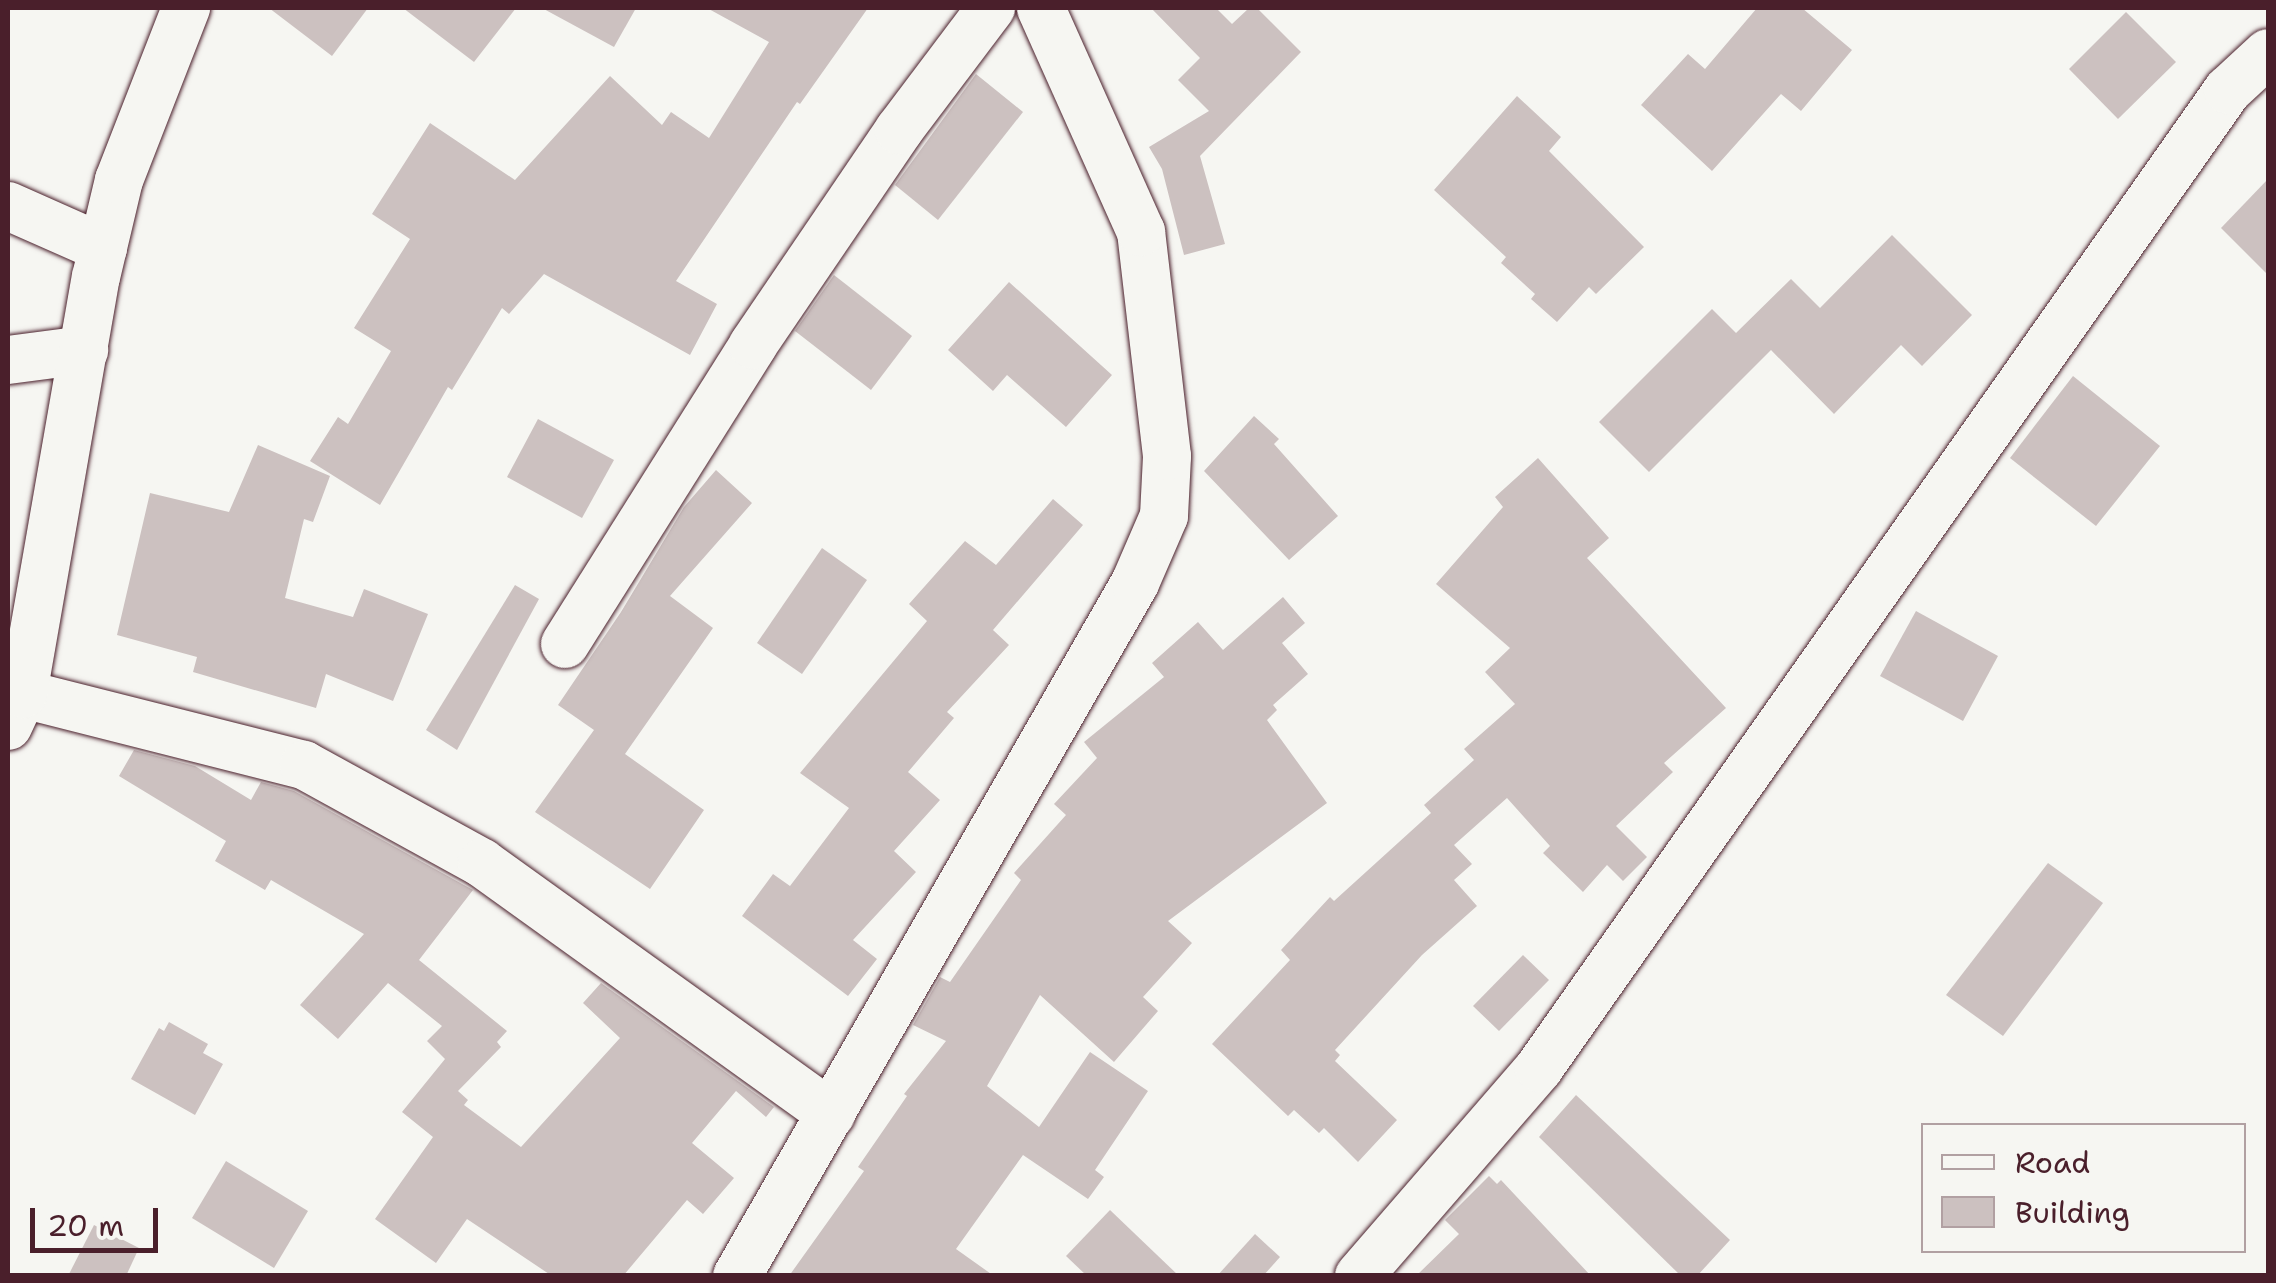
<!DOCTYPE html>
<html>
<head>
<meta charset="utf-8">
<style>
	body { margin:0 }
	#map { position:relative; width:2276px; height:1283px; overflow:hidden; background:#f6f6f2; font-family:"Shantell Sans",sans-serif }
	div>[style] { position:absolute }
	[style*='--x'] { left:calc(var(--x)*1px); top:calc(var(--y)*1px); width:calc(var(--w)*1px); rotate:calc(var(--a)*1deg) }
	.building>* { inset:0; background:#ccc1c0 }
	.roads { filter:drop-shadow(0 0 2px #4a1f2b) drop-shadow(0 0 2px #4a1f2b) }
	.street>* { height:48px; margin:-24px; padding:0 24px; transform-origin:24px; border-radius:24px; background:#f6f6f2 }
	span { translate:-50% -50%; white-space:nowrap; text-align:center; line-height:1.15; -webkit-text-stroke:8px #f6f6f2; paint-order:stroke }
	.frame { position:absolute; inset:0; border:10px solid #4a1f2b; pointer-events:none }
	.legend { position:absolute; left:1921px; top:1123px; width:325px; height:130px; box-sizing:border-box; background:#f6f6f2; border:2px solid #b1a0a2; margin:0; padding:12px 18px; list-style:none; font-size:30px; color:#4a1f2b }
	.legend li { display:flex; align-items:center; gap:20px; height:50px }
	.legend b { width:50px; border:2px solid #b1a0a2 }
	.scale { position:absolute; left:30px; top:1208px; width:128px; height:45px; box-sizing:border-box; border:5px solid #4a1f2b; border-top:0; padding-left:12px; font-size:30px; line-height:35px; white-space:nowrap; color:#4a1f2b; -webkit-text-stroke:8px #f6f6f2; paint-order:stroke }
</style>
</head>
<body>
<div id="map">
	<div class="building">
		<i style="clip-path:polygon(269px 8px,368px 8px,332px 56px)"></i>
		<i style="clip-path:polygon(403px 8px,516px 8px,474px 62px)"></i>
		<i style="clip-path:polygon(542px 8px,636px 8px,614px 47px)"></i>
		<i style="clip-path:polygon(707px 8px,868px 8px,800px 104px,797px 102px,676px 281px,717px 304px,690px 355px,544px 274px,509px 314px,502px 308px,452px 390px,448px 387px,380px 505px,310px 461px,338px 417px,348px 424px,391px 351px,354px 328px,410px 239px,372px 214px,430px 123px,515px 180px,610px 76px,662px 125px,671px 112px,709px 138px,769px 42px)"></i>
		<i style="clip-path:polygon(1151px 8px,1216px 8px,1232px 24px,1249px 8px,1257px 8px,1301px 52px,1200px 156px,1225px 244px,1184px 255px,1162px 169px,1149px 147px,1209px 111px,1178px 80px,1200px 58px)"></i>
		<i style="clip-path:polygon(1757px 8px,1802px 8px,1852px 50px,1801px 111px,1781px 94px,1712px 171px,1641px 105px,1688px 54px,1705px 69px)"></i>
		<i style="clip-path:polygon(2126px 12px,2176px 62px,2118px 119px,2069px 69px)"></i>
		<i style="clip-path:polygon(976px 74px,1023px 112px,938px 220px,895px 185px)"></i>
		<i style="clip-path:polygon(1517px 96px,1561px 137px,1549px 151px,1644px 247px,1596px 294px,1589px 287px,1557px 322px,1531px 299px,1535px 294px,1501px 263px,1506px 257px,1434px 190px)"></i>
		<i style="clip-path:polygon(2268px 179px,2268px 275px,2221px 228px)"></i>
		<i style="clip-path:polygon(1892px 235px,1972px 315px,1922px 366px,1901px 345px,1834px 414px,1771px 350px,1649px 472px,1599px 422px,1712px 309px,1736px 333px,1791px 279px,1820px 308px)"></i>
		<i style="clip-path:polygon(834px 275px,912px 336px,871px 390px,795px 331px)"></i>
		<i style="clip-path:polygon(1009px 282px,1112px 375px,1066px 427px,1007px 375px,993px 391px,948px 350px)"></i>
		<i style="clip-path:polygon(2073px 376px,2160px 446px,2096px 526px,2010px 458px)"></i>
		<i style="clip-path:polygon(1254px 416px,1279px 439px,1274px 444px,1338px 516px,1289px 560px,1204px 471px)"></i>
		<i style="clip-path:polygon(538px 419px,614px 460px,582px 518px,507px 477px)"></i>
		<i style="clip-path:polygon(258px 445px,330px 476px,313px 522px,304px 519px,285px 598px,353px 617px,364px 589px,428px 614px,393px 701px,326px 674px,316px 708px,193px 672px,197px 657px,117px 635px,150px 493px,229px 512px)"></i>
		<i style="clip-path:polygon(1538px 458px,1609px 538px,1587px 558px,1726px 708px,1664px 763px,1673px 772px,1616px 826px,1647px 857px,1623px 881px,1607px 865px,1583px 892px,1543px 853px,1550px 846px,1507px 798px,1454px 845px,1472px 864px,1454px 880px,1477px 906px,1422px 955px,1335px 1050px,1340px 1055px,1335px 1061px,1397px 1120px,1358px 1162px,1324px 1128px,1319px 1133px,1294px 1110px,1288px 1116px,1212px 1044px,1290px 960px,1281px 950px,1330px 897px,1334px 901px,1431px 813px,1424px 805px,1474px 760px,1464px 749px,1515px 704px,1485px 672px,1510px 648px,1436px 584px,1503px 507px,1495px 497px)"></i>
		<i style="clip-path:polygon(716px 470px,752px 503px,670px 596px,713px 628px,625px 754px,704px 810px,650px 889px,535px 812px,594px 730px,558px 705px,621px 612px,684px 507px)"></i>
		<i style="clip-path:polygon(1053px 499px,1083px 525px,993px 630px,1009px 645px,947px 712px,954px 718px,908px 772px,940px 800px,894px 851px,916px 872px,853px 940px,877px 959px,848px 996px,742px 916px,773px 874px,790px 886px,849px 808px,800px 773px,927px 621px,909px 604px,965px 541px,996px 565px)"></i>
		<i style="clip-path:polygon(822px 548px,867px 580px,802px 674px,757px 643px)"></i>
		<i style="clip-path:polygon(515px 585px,539px 599px,457px 750px,426px 730px)"></i>
		<i style="clip-path:polygon(1283px 597px,1305px 623px,1282px 643px,1308px 674px,1273px 705px,1277px 710px,1267px 720px,1327px 803px,1168px 921px,1192px 943px,1143px 997px,1158px 1011px,1114px 1062px,1040px 995px,987px 1086px,1039px 1127px,1090px 1052px,1148px 1091px,1095px 1170px,1104px 1177px,1088px 1199px,1023px 1155px,956px 1249px,994px 1276px,789px 1276px,864px 1171px,858px 1167px,907px 1096px,904px 1094px,946px 1041px,913px 1025px,940px 977px,950px 982px,1021px 880px,1014px 873px,1066px 815px,1054px 804px,1097px 758px,1084px 742px,1164px 677px,1152px 663px,1198px 622px,1223px 650px)"></i>
		<i style="clip-path:polygon(1916px 611px,1998px 656px,1963px 721px,1880px 676px)"></i>
		<i style="clip-path:polygon(134px 750px,195px 766px,251px 800px,261px 782px,294px 791px,473px 890px,419px 960px,507px 1031px,497px 1042px,501px 1047px,458px 1091px,468px 1100px,464px 1105px,521px 1147px,620px 1038px,583px 1003px,601px 983px,774px 1107px,766px 1117px,736px 1091px,692px 1143px,734px 1178px,703px 1214px,687px 1200px,623px 1276px,552px 1276px,467px 1219px,436px 1263px,375px 1219px,433px 1137px,402px 1112px,445px 1059px,427px 1041px,442px 1026px,388px 983px,338px 1039px,300px 1005px,364px 934px,271px 880px,265px 890px,215px 861px,226px 841px,119px 776px)"></i>
		<i style="clip-path:polygon(2048px 863px,2103px 903px,2003px 1036px,1946px 995px)"></i>
		<i style="clip-path:polygon(1523px 955px,1549px 980px,1499px 1031px,1473px 1006px)"></i>
		<i style="clip-path:polygon(169px 1022px,208px 1044px,203px 1053px,223px 1064px,195px 1115px,131px 1079px,159px 1028px,164px 1031px)"></i>
		<i style="clip-path:polygon(1576px 1095px,1730px 1240px,1697px 1276px,1681px 1276px,1539px 1137px)"></i>
		<i style="clip-path:polygon(226px 1161px,308px 1211px,274px 1268px,192px 1218px)"></i>
		<i style="clip-path:polygon(1489px 1176px,1497px 1184px,1501px 1180px,1591px 1276px,1416px 1276px,1459px 1234px,1445px 1220px)"></i>
		<i style="clip-path:polygon(1110px 1210px,1179px 1276px,1087px 1276px,1066px 1256px)"></i>
		<i style="clip-path:polygon(94px 1225px,139px 1248px,126px 1276px,68px 1276px)"></i>
		<i style="clip-path:polygon(1255px 1234px,1280px 1257px,1263px 1276px,1217px 1276px)"></i>
	</div>
	<div class="roads">
		<div class="street">
			<i style="--x:8;--y:206;--w:104;--a:23.9"></i>
			<i style="--x:8;--y:360;--w:77;--a:-7.5"></i>
			<i style="--x:565;--y:644;--w:353;--a:-57.8"></i>
			<i style="--x:753;--y:345;--w:260;--a:-55.8"></i>
			<i style="--x:899;--y:130;--w:153;--a:-53"></i>
			<i style="--x:23;--y:694;--w:290;--a:14.2"></i>
			<i style="--x:304;--y:765;--w:203;--a:28.8"></i>
			<i style="--x:482;--y:863;--w:430;--a:35.7"></i>
			<i style="--x:8;--y:726;--w:35;--a:-65"></i>
			<i style="--x:23;--y:694;--w:423;--a:-80.1"></i>
			<i style="--x:96;--y:277;--w:100;--a:-76.7"></i>
			<i style="--x:119;--y:180;--w:185;--a:-68.7"></i>
			<i style="--x:737;--y:1276;--w:799;--a:-60.13"></i>
			<i style="--x:1135;--y:583;--w:73;--a:-66.6"></i>
			<i style="--x:1164;--y:516;--w:60;--a:-87.1"></i>
			<i style="--x:1167;--y:456;--w:226;--a:-96.6"></i>
			<i style="--x:1141;--y:232;--w:245;--a:-114.1"></i>
			<i style="--x:1359;--y:1276;--w:275;--a:-49.1"></i>
			<i style="--x:1539;--y:1068;--w:1196;--a:-54.84"></i>
			<i style="--x:2228;--y:90;--w:54;--a:-42.8"></i>
		</div>
	</div>
	<div class="frame"></div>
	<ul class="legend">
	<li><b style="height:12px;background:#f6f6f2"></b>Road</li>
	<li><b style="height:28px;background:#ccc1c0"></b>Building</li>
	</ul>
	<div class="scale">20 m</div>
</div>
</body>
</html>
